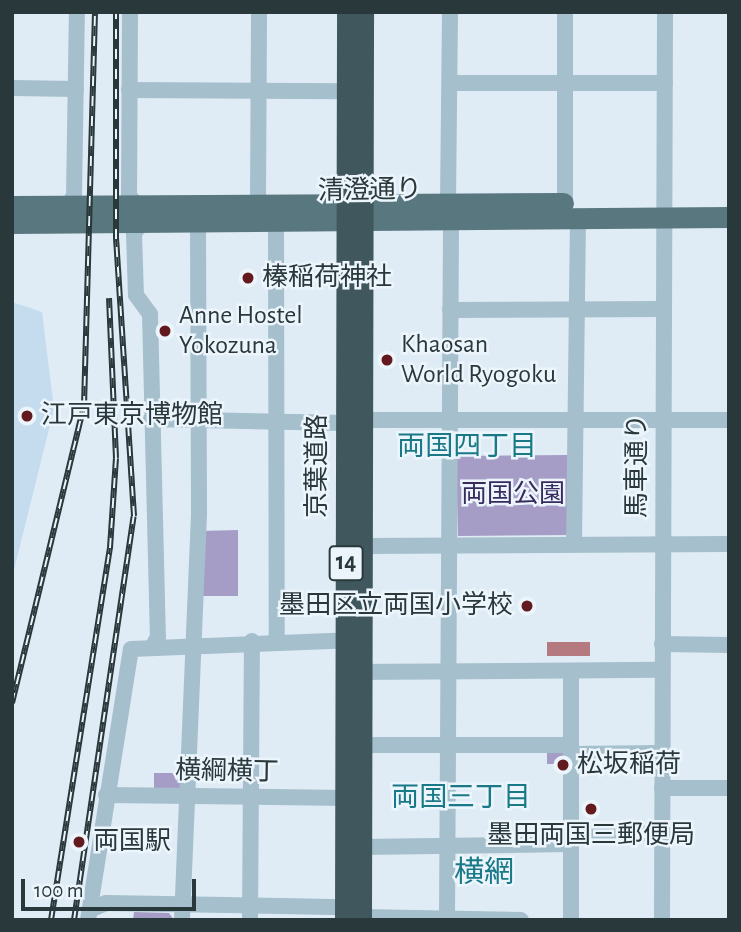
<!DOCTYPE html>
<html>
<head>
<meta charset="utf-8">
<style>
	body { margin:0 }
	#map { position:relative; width:741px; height:932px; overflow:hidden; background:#dfecf5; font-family:"Alegreya Sans","Noto Sans JP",sans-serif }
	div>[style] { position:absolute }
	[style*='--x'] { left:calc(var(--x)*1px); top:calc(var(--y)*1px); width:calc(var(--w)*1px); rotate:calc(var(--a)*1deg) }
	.green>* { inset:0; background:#a59dc6 }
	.plaza>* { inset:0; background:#c4dcee }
	.water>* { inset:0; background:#b57a7f }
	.minor>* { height:16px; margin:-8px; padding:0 8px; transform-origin:8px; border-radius:8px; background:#a6bfcc }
	.major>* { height:21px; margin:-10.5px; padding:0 10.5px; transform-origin:10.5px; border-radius:10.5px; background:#59777f }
	.highway>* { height:21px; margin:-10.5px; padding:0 10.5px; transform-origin:10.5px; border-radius:10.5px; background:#40585d }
	.rail>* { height:6px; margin-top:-3px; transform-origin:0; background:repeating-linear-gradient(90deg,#ecf5fc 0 10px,#29383b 0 20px); box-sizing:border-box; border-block:2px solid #29383b }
	.dots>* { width:19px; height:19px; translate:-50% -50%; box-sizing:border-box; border:4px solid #ecf5fc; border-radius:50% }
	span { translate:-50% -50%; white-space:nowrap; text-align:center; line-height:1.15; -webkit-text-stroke:5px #ecf5fc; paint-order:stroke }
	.shield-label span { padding:2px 5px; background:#ecf5fc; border:2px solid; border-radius:5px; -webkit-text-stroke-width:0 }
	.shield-label { font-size:24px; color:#29383b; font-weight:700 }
	.street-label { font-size:26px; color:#29383b }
	.poi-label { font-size:26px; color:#29383b }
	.left { translate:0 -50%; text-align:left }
	.right { translate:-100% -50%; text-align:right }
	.park-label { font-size:26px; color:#372a5c }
	.neighbourhood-label { font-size:28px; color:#197986 }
	.quarter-label { font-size:30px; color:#197986 }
	.frame { position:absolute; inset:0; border:14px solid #29383b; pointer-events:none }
	.scale { position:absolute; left:21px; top:879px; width:175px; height:32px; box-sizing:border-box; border:4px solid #29383b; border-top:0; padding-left:9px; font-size:21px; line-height:24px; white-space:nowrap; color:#29383b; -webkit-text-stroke:5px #ecf5fc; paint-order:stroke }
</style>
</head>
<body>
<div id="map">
	<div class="green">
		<i style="clip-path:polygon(568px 455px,570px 535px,458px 536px,456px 456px)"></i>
		<i style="clip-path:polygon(238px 530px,238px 596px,198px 596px,200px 531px)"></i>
		<i style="clip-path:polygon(547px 748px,564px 748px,564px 764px,547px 764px)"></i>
		<i style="clip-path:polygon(154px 773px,182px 773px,181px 794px,154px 793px)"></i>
		<i style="clip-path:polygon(134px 912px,169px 913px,174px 920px,133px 920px)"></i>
	</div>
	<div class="plaza">
		<i style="clip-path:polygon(12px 302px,42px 312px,54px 409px,12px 578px)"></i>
	</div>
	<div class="water">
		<i style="clip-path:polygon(547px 642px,590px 642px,590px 656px,547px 656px)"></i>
	</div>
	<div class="minor">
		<i style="--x:130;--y:12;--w:184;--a:90.3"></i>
		<i style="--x:129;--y:196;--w:12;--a:48"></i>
		<i style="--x:450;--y:83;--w:215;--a:0"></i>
		<i style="--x:12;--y:88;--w:64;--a:0.9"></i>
		<i style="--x:129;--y:90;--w:218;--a:0.3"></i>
		<i style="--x:448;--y:203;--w:191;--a:-89.4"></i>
		<i style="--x:565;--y:203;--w:191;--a:-90"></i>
		<i style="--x:258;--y:204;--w:192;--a:-89.7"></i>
		<i style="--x:67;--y:206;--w:12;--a:-55"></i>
		<i style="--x:74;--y:196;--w:184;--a:-89.1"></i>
		<i style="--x:276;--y:221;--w:419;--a:89.9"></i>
		<i style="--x:142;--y:223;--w:13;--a:129"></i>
		<i style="--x:134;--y:233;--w:62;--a:88.2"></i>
		<i style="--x:136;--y:295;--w:24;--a:54"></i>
		<i style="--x:150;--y:314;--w:323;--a:88.6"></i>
		<i style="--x:158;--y:637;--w:10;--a:119"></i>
		<i style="--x:450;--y:310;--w:213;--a:-0.3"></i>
		<i style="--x:151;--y:419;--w:194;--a:1.2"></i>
		<i style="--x:362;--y:420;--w:367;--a:0"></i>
		<i style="--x:574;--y:544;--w:327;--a:-89.3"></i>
		<i style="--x:363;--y:546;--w:366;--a:-0.3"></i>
		<i style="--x:662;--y:644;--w:67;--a:0.9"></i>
		<i style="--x:571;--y:671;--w:249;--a:90"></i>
		<i style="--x:353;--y:672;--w:309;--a:-0.4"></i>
		<i style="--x:361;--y:745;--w:210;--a:0"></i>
		<i style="--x:571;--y:754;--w:91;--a:-0.6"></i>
		<i style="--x:662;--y:788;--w:67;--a:0"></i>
		<i style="--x:106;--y:795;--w:240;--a:0.7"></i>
		<i style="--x:571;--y:835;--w:91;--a:-1.3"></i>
		<i style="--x:361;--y:847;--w:210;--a:-0.8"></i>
		<i style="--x:89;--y:910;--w:18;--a:-22"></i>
		<i style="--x:106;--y:903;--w:239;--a:1"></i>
		<i style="--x:361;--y:917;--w:160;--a:1.1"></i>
		<i style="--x:447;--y:918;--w:701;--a:-89.67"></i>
		<i style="--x:88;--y:920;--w:274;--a:-81"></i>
		<i style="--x:131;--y:649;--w:225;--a:-2.3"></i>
		<i style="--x:182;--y:920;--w:408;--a:-87.6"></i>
		<i style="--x:199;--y:512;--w:290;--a:-90.2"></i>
		<i style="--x:250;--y:920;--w:279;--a:-89.6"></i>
		<i style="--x:662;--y:920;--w:908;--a:-89.81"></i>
	</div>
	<div class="major">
		<i style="--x:12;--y:206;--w:551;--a:-0.31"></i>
		<i style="--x:12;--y:223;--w:717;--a:-0.48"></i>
	</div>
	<div class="highway">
		<i style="--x:345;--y:920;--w:908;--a:-89.87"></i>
		<i style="--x:361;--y:920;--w:908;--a:-89.87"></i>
	</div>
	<div class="rail">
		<i style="--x:12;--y:703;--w:306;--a:-76.4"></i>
		<i style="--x:84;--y:406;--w:394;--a:-88.4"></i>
		<i style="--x:51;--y:920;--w:377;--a:-81"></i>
		<i style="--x:110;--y:548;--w:90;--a:-86.2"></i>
		<i style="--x:116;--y:458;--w:160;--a:-92.5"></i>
		<i style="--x:74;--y:920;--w:408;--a:-81.6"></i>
		<i style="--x:134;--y:516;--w:278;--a:-93.7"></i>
		<i style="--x:116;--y:239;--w:227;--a:-90"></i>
	</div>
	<div class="dots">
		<i style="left:248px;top:278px;background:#621a1e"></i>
		<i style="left:165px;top:331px;background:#621a1e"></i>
		<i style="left:387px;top:360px;background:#621a1e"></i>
		<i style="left:27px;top:416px;background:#621a1e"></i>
		<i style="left:527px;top:606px;background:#621a1e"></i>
		<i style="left:563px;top:765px;background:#621a1e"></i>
		<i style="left:591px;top:809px;background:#621a1e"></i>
		<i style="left:79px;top:842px;background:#621a1e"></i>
	</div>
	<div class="shield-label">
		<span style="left:346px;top:563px">14</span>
	</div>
	<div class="street-label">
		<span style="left:370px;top:191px;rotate:-1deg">清澄通り</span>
		<span style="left:318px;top:466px;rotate:-90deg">京葉道路</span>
		<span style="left:638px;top:466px;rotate:-90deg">馬車通り</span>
		<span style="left:227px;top:772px;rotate:1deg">横綱横丁</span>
	</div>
	<div class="poi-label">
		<span class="left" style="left:262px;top:278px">榛稲荷神社</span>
		<span class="left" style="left:179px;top:331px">Anne Hostel<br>Yokozuna</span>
		<span class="left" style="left:401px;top:360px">Khaosan<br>World Ryogoku</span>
		<span class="left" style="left:41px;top:416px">江戸東京博物館</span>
		<span class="right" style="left:513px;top:606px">墨田区立両国小学校</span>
		<span class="left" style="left:577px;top:765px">松坂稲荷</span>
		<span style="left:591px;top:836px">墨田両国三郵便局</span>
		<span class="left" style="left:93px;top:842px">両国駅</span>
	</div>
	<div class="park-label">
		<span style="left:513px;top:495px">両国公園</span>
	</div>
	<div class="neighbourhood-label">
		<span style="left:467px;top:447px">両国四丁目</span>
		<span style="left:461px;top:798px">両国三丁目</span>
	</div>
	<div class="quarter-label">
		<span style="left:484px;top:873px">横網</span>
	</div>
	<div class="frame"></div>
	<div class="scale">100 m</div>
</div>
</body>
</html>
